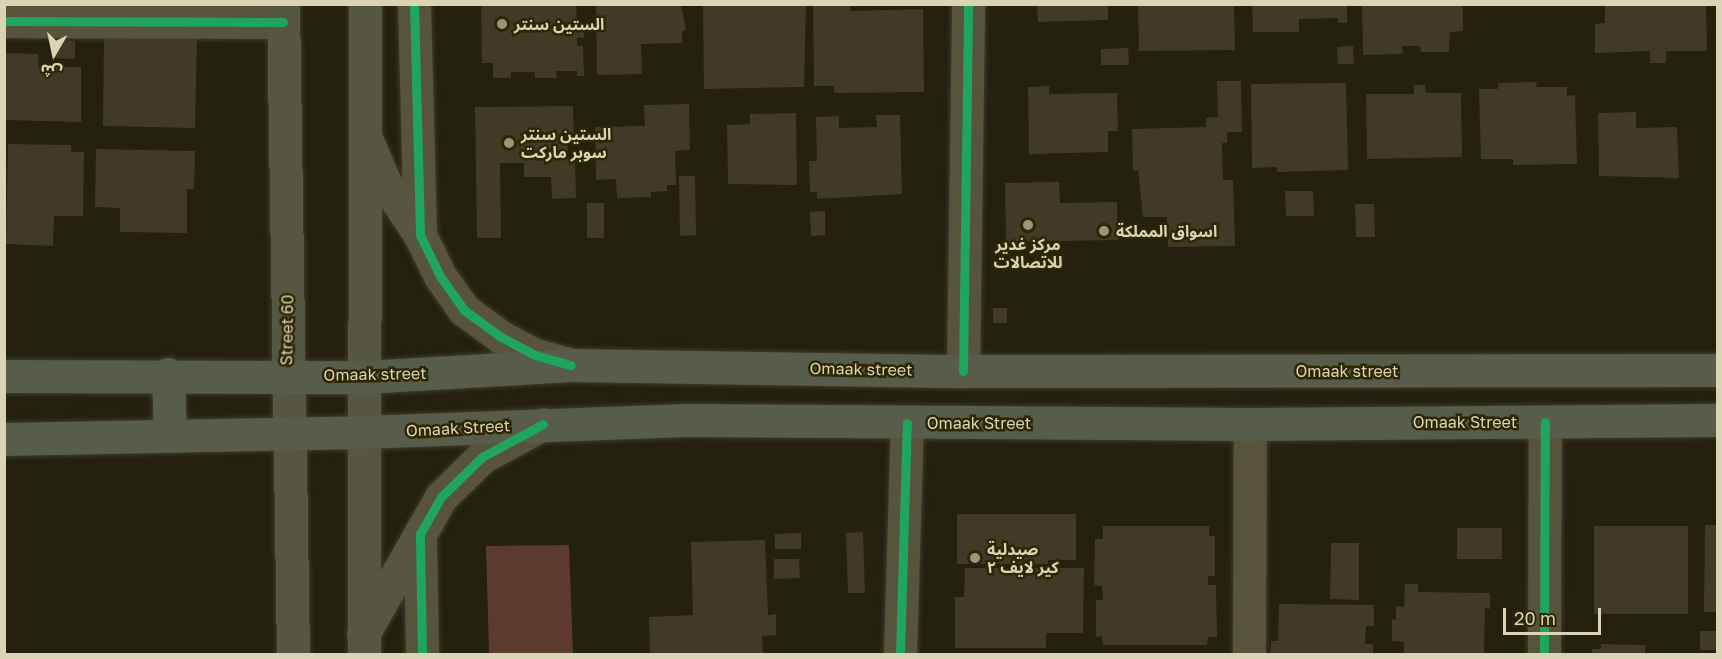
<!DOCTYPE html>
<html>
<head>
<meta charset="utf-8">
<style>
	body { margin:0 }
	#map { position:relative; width:1722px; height:659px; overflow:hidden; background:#24210e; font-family:"Golos Text","Noto Sans Arabic",sans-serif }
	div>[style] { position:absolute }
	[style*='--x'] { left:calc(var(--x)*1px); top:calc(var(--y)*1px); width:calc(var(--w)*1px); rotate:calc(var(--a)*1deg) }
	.green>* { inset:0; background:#5c3a2d }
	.building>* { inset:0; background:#413a27 }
	.roads { filter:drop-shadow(0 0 2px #3f3b2c) drop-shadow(0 0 2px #3f3b2c) }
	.minor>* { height:33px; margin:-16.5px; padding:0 16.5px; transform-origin:16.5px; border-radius:16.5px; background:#58543c }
	.tertiary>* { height:33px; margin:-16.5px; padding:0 16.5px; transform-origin:16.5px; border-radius:16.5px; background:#58543c }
	.secondary>* { height:33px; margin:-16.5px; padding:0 16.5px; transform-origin:16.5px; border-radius:16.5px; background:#565641 }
	.primary>* { height:33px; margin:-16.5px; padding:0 16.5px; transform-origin:16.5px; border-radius:16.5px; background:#575c4b }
	.cycleway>* { height:9px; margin:-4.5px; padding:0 4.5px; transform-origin:4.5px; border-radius:4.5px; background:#20a55d }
	.dots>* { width:16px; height:16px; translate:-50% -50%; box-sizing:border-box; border:3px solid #2e2704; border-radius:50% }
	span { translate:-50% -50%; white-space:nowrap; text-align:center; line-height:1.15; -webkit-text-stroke:5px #2e2704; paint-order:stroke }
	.poi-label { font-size:16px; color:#dbd4b4; font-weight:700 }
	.left { translate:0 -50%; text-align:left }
	.street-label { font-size:16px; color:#dbd4b4 }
	.frame { position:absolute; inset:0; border:6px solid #dbd4b4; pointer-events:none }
	.north { position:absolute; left:24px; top:24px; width:60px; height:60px; -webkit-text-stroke:4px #2e2704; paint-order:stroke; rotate:189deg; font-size:16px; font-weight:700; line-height:24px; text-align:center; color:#dbd4b4 }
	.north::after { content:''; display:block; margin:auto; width:21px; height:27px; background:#dbd4b4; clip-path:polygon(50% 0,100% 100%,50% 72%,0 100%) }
	.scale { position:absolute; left:1503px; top:608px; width:98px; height:27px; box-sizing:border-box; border:3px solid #dbd4b4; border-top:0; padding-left:8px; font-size:18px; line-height:21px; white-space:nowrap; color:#dbd4b4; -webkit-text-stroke:4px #2e2704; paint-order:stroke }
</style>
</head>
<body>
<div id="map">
	<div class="green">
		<i style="clip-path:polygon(569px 545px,573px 654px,489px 654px,486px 546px)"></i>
	</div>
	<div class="building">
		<i style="clip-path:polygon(481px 4px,576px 4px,577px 25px,584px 24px,584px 38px,577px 38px,577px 46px,583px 46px,584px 76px,577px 76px,577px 71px,556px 71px,557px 78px,535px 78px,535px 72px,511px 72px,511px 78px,493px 78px,493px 63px,482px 63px)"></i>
		<i style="clip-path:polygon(711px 4px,806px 4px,804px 87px,704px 89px,703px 5px)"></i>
		<i style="clip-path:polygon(813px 4px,850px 4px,850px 11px,923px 9px,924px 92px,834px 93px,834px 86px,814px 86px)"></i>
		<i style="clip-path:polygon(1037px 4px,1108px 4px,1108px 20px,1038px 22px)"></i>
		<i style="clip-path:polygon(1138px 4px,1234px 4px,1235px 50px,1139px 51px)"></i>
		<i style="clip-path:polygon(1252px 4px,1347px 4px,1347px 23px,1338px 23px,1338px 18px,1299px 19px,1299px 32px,1253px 32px)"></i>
		<i style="clip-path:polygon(1362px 4px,1463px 5px,1463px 31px,1450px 32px,1449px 52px,1421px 52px,1420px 46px,1402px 46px,1403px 54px,1363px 55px)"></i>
		<i style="clip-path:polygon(1605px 4px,1706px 4px,1707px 51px,1666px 51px,1666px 63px,1650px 63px,1650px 51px,1595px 53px,1595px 24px,1605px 23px)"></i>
		<i style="clip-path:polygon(596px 5px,681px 5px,686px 30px,682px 31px,682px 43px,641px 44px,642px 74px,597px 75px)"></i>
		<i style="clip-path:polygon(104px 32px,197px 34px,195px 128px,103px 126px)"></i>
		<i style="clip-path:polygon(55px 40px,75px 41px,75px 59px,54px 58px)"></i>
		<i style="clip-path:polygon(1353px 46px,1354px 64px,1338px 64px,1337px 47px)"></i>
		<i style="clip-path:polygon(1128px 48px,1129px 65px,1101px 65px,1101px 49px)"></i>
		<i style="clip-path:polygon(4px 53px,38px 54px,39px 67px,81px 67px,81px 122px,4px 120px)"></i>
		<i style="clip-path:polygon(1217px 81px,1241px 81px,1242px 132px,1227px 132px,1227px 143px,1222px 143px,1223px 180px,1233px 180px,1235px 246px,1168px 247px,1167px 217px,1143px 217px,1138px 170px,1133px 170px,1132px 129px,1206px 127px,1206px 118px,1218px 117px)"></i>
		<i style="clip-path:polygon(1537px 82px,1536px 87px,1567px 87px,1567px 96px,1575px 95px,1577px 164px,1513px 165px,1513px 159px,1481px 159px,1479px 89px,1498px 89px,1498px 83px)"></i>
		<i style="clip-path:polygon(1346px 83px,1348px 170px,1277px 172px,1277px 167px,1252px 168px,1251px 84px)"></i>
		<i style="clip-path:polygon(1414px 85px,1425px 85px,1426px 93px,1461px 93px,1462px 157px,1367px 159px,1366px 94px,1414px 94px)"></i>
		<i style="clip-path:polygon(1049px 86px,1049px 94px,1117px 93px,1118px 131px,1108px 131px,1108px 152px,1029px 154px,1028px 87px)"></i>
		<i style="clip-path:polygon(689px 104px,690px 150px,675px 151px,676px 185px,667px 185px,667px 191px,651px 192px,651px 197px,617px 198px,616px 179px,596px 180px,595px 127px,645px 126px,644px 105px)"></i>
		<i style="clip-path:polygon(573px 106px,574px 137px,567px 137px,568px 157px,575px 157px,576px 198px,552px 199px,551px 177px,524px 177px,524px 163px,500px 163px,501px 238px,477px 238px,475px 107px)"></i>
		<i style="clip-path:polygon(1636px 112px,1636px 128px,1677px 127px,1679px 178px,1599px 176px,1598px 113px)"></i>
		<i style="clip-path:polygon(796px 113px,797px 185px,728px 184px,727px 125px,750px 124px,750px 114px)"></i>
		<i style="clip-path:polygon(876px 115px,900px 115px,902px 194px,817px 199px,817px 192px,810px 192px,809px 161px,817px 161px,816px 117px,839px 116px,839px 128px,877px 127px)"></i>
		<i style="clip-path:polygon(8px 144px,71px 145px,71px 152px,84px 152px,83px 216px,54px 216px,53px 246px,6px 244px)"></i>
		<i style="clip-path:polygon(96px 149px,195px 151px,194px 189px,187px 189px,187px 233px,120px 232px,120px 208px,95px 207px)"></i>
		<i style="clip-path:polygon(679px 176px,695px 176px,696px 235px,680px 236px)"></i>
		<i style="clip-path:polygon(1059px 182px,1060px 203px,1117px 202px,1118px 240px,1006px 242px,1005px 183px)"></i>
		<i style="clip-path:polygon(1285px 191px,1313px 191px,1314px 216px,1286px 216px)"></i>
		<i style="clip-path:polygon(587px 203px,604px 203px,604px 238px,587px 238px)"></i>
		<i style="clip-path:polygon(1355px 204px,1374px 204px,1375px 237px,1356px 237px)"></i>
		<i style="clip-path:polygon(825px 211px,825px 235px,811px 236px,810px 212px)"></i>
		<i style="clip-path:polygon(993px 308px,1007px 308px,1007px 323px,993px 323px)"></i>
		<i style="clip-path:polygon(957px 514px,1076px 514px,1076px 560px,1048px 560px,1048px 564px,957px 564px)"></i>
		<i style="clip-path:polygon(1705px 525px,1718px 525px,1718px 612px,1704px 612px)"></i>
		<i style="clip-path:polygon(1103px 526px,1209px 526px,1209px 536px,1215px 536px,1215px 576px,1208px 576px,1208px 585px,1216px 585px,1217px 637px,1208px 637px,1207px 645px,1103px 645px,1102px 636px,1096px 637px,1096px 600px,1103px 600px,1102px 586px,1094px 585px,1095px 539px,1103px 539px)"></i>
		<i style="clip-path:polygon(1594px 526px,1688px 526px,1688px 614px,1594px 614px)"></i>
		<i style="clip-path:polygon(1457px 528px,1502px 528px,1502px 559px,1457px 559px)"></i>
		<i style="clip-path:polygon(863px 532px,865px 593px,848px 593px,846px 533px)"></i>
		<i style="clip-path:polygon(801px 533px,801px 549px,775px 549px,775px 534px)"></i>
		<i style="clip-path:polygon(765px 540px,768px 615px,776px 614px,776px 635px,762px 636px,763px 654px,650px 654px,649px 617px,693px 615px,691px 542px)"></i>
		<i style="clip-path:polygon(1331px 543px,1359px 543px,1359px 600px,1330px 599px)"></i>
		<i style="clip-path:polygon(774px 559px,799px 559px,800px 578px,774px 579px)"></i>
		<i style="clip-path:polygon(965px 568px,1084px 568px,1083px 633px,1046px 633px,1046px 648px,955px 648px,955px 597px,964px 597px)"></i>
		<i style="clip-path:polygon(1405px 584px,1418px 584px,1418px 592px,1490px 593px,1490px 609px,1485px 608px,1484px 654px,1404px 654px,1404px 642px,1392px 641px,1392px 619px,1396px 620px,1396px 606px,1404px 607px)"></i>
		<i style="clip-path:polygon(1279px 604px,1374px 605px,1374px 626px,1366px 626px,1365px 644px,1373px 644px,1373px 654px,1270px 654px,1271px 641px,1278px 641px)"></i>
		<i style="clip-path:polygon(1700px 631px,1718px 631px,1718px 650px,1700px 650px)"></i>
		<i style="clip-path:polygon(1601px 644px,1645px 645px,1645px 654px,1592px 654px,1592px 649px,1601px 649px)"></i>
	</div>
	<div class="roads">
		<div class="minor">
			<i style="--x:4;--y:21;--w:279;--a:0.2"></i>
			<i style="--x:963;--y:371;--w:367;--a:-89.2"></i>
			<i style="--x:422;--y:654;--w:120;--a:-91"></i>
			<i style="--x:420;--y:534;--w:43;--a:-60.4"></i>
			<i style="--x:441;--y:497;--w:57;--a:-44.3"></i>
			<i style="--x:482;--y:457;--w:69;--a:-28.4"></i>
			<i style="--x:900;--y:654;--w:231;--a:-88.3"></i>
			<i style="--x:1249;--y:654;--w:230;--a:-89.8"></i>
			<i style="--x:1544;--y:654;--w:232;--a:-89.8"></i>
		</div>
		<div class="tertiary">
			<i style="--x:414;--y:4;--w:231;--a:88.5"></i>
			<i style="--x:420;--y:235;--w:46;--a:64"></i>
			<i style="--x:440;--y:276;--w:42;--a:54.8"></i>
			<i style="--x:464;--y:310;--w:46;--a:36.1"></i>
			<i style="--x:501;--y:337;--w:38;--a:28"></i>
			<i style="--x:535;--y:355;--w:35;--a:15"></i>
		</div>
		<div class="secondary">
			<i style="--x:283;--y:4;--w:650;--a:89.12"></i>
			<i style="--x:368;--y:143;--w:41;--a:67.2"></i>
			<i style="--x:384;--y:181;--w:65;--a:56.3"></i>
			<i style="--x:363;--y:634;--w:115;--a:-60.3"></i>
			<i style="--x:364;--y:654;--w:650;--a:-89.91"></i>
		</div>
		<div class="primary">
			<i style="--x:168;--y:374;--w:62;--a:88.2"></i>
			<i style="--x:4;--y:376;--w:360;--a:0.2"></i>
			<i style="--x:364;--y:377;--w:207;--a:-3.3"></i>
			<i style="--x:571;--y:365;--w:392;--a:0.9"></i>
			<i style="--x:963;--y:371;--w:755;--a:-0.08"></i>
			<i style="--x:4;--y:439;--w:358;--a:-1.1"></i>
			<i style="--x:362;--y:432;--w:325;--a:-2.1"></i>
			<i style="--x:687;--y:420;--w:563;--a:0.41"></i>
			<i style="--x:1250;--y:424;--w:468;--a:-0.5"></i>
		</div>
	</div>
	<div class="cycleway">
		<i style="--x:414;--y:4;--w:231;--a:88.5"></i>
		<i style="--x:420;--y:235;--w:46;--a:64"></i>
		<i style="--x:440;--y:276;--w:42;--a:54.8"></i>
		<i style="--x:464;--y:310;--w:46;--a:36.1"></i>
		<i style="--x:501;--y:337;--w:38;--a:28"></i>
		<i style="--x:535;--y:355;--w:37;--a:16"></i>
		<i style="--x:4;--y:21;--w:279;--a:0.2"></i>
		<i style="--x:963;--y:371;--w:367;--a:-89.2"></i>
		<i style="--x:422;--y:654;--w:120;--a:-91"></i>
		<i style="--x:420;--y:534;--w:43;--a:-60.4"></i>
		<i style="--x:441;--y:497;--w:57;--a:-44.3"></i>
		<i style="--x:482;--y:457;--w:69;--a:-28.4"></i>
		<i style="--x:900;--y:654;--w:231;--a:-88.3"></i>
		<i style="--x:1544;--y:654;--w:232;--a:-89.8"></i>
	</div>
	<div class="dots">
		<i style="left:502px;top:24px;background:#9b957a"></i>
		<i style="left:509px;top:143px;background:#9b957a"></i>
		<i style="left:1028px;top:225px;background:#9b957a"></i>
		<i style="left:1104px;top:231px;background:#9b957a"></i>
		<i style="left:975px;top:558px;background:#9b957a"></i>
	</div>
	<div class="poi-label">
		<span class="left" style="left:514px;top:24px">الستين سنتر</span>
		<span class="left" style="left:521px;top:143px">الستين سنتر<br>سوبر ماركت</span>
		<span class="left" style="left:1116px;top:231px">اسواق المملكة</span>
		<span style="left:1028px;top:253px">مركز غدير<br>للاتصالات</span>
		<span class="left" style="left:987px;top:558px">صيدلية<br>كير لايف ٢</span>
	</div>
	<div class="street-label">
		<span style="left:287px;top:330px;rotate:-89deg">Street 60</span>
		<span style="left:861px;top:369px;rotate:1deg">Omaak street</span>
		<span style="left:1347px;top:371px">Omaak street</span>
		<span style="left:375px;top:374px;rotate:-1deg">Omaak street</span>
		<span style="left:1465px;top:422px">Omaak Street</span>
		<span style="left:979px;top:423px">Omaak Street</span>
		<span style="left:458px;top:428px;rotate:-3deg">Omaak Street</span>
	</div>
	<div class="frame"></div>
	<div class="north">ش</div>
	<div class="scale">20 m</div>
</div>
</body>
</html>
